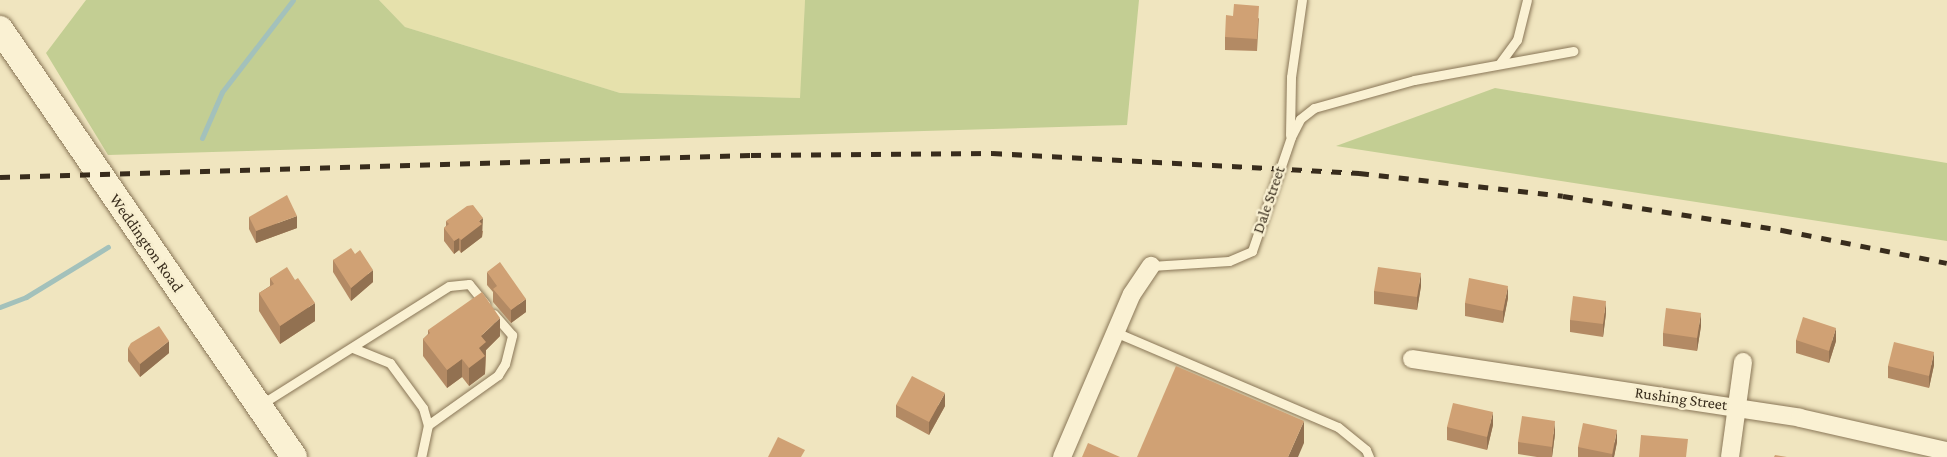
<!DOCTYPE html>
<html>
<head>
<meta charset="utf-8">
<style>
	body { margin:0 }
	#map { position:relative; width:1947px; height:457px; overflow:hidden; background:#f0e5bf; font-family:"Crimson Pro",serif }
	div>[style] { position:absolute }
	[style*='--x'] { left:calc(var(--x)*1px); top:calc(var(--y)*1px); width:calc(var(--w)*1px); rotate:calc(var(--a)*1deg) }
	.farmland>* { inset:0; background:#e6e1ac }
	.green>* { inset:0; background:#c3ce93 }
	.stream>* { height:5px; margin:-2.5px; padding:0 2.5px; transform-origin:2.5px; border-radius:2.5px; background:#a3c1bb }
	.roads { filter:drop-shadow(0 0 2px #897657) drop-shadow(0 0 2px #897657) }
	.lane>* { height:9px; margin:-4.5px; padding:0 4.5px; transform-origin:4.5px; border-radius:4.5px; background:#faf1d3 }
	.street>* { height:18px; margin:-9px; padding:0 9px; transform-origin:9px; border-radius:9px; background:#faf1d3 }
	.secondary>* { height:26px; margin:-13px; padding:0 13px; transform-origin:13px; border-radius:13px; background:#faf1d3 }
	.rail>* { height:4.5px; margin-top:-2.25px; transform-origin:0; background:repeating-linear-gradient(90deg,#382c1c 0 10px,transparent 0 20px) }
	.wall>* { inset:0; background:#b38a64 }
	.shaded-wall>* { inset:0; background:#927151 }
	.building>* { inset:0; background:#d0a174 }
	span { translate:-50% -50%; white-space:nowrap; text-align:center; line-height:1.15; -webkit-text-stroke:5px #f7eecf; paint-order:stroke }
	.street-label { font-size:16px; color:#382c1c }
</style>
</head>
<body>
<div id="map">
	<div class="farmland">
		<i style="clip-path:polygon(379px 0,805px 0,801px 98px,620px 93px,405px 27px)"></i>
	</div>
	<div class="green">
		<i style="clip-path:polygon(86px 0,379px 0,405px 27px,620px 93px,800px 98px,805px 0,1139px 0,1127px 125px,108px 155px,46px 53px)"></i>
		<i style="clip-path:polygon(1495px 88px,1947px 163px,1947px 241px,1336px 146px)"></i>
	</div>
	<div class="stream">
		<i style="--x:202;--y:138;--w:50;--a:-66.5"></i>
		<i style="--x:222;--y:92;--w:116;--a:-52.3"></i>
		<i style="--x:0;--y:307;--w:28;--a:-21"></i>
		<i style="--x:26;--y:297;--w:96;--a:-31.4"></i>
	</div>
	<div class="roads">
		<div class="lane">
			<i style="--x:1500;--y:63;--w:29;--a:-54"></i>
			<i style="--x:1517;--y:40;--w:41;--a:-76"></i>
			<i style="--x:1290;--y:135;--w:58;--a:-89"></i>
			<i style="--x:1291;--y:77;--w:78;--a:-81.9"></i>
			<i style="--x:1151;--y:266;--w:78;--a:-3.7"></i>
			<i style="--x:1229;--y:261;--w:25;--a:-23"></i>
			<i style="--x:1252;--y:251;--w:120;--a:-71.1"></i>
			<i style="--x:1291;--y:137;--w:20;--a:-63"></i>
			<i style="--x:1300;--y:119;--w:18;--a:-38"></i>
			<i style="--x:1314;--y:108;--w:104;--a:-15.6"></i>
			<i style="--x:1414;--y:80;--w:162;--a:-10.3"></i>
			<i style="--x:1115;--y:332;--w:242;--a:23.1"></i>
			<i style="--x:1338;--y:427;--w:36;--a:39"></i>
			<i style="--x:1366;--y:450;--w:8;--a:67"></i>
			<i style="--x:353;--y:348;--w:40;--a:22"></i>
			<i style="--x:390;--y:363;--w:56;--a:53.7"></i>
			<i style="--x:423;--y:408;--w:18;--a:74"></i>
			<i style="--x:428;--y:425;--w:33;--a:102"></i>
			<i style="--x:260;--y:405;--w:223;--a:-32.2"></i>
			<i style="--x:449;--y:286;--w:20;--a:-6"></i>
			<i style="--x:469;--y:284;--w:26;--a:51"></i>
			<i style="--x:428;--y:425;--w:86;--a:-35.5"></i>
			<i style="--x:498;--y:375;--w:13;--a:-58"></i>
			<i style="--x:505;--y:364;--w:30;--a:-76"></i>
			<i style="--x:512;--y:335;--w:28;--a:-131"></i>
		</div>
		<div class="street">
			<i style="--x:1412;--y:359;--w:392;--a:8.6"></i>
			<i style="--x:1800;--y:418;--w:151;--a:12.7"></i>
			<i style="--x:1062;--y:457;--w:177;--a:-66.8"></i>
			<i style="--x:1132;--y:294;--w:34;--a:-56"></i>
			<i style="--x:1730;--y:457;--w:96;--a:-82.2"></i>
		</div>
		<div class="secondary">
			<i style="--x:0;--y:29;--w:519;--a:55.51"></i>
		</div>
	</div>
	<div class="rail">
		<i style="--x:0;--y:177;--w:751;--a:-1.68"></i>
		<i style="--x:751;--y:155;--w:241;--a:-0.5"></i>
		<i style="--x:992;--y:153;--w:368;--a:3.1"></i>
		<i style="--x:1359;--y:173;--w:205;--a:6.4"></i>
		<i style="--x:1563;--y:196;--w:222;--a:8.8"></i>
		<i style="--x:1782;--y:230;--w:168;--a:11.3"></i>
	</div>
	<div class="wall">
		<i style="clip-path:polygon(1259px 18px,1257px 51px,1225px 50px,1225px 37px)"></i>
		<i style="clip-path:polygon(249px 217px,297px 228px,256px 243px,249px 229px)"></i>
		<i style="clip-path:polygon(446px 221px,483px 231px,482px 237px,461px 253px,459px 250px,454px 254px,444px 241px,444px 228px,446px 226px)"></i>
		<i style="clip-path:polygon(355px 254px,373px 282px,351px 301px,333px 272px,333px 260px)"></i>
		<i style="clip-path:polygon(487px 272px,526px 312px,511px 323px,493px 302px,493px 292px,487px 285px)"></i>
		<i style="clip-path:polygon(270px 278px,295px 280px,315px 321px,280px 344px,259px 311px,259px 293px,270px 286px)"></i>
		<i style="clip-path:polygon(1421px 286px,1417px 310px,1374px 304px,1374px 291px)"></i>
		<i style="clip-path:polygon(1508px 298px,1503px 323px,1465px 316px,1465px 303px)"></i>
		<i style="clip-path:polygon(1606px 313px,1603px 337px,1570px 332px,1570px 320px)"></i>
		<i style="clip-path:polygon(1701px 326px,1697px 351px,1663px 346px,1663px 333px)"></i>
		<i style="clip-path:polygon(428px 330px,500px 336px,486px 350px,485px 374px,469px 386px,462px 377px,447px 388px,423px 356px,423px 339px,428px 334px)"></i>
		<i style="clip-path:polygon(1796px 340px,1836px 341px,1829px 363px,1796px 353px)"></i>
		<i style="clip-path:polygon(128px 348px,169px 353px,140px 377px,128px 361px)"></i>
		<i style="clip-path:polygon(1934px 365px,1929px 388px,1888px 378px,1888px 366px)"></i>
		<i style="clip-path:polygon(896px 405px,945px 406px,929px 435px,896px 417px)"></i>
		<i style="clip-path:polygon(1493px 425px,1487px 450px,1447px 440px,1447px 427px)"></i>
		<i style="clip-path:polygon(1555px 434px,1552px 457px,1537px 457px,1518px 454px,1518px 442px)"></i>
		<i style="clip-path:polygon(1617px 442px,1614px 457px,1578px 457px,1578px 447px)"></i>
	</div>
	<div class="shaded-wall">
		<i style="clip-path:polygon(297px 216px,297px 228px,256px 243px,256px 231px)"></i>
		<i style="clip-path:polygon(483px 218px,482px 237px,461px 253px,461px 240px,479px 221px)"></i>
		<i style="clip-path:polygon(459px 238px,459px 250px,454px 254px,454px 241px)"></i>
		<i style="clip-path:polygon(373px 270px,373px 282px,351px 301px,351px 288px)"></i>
		<i style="clip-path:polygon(1421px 273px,1421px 286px,1417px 310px,1417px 297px)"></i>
		<i style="clip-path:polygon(1508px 286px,1508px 298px,1503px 323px,1503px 311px)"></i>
		<i style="clip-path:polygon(526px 299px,526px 312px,511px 323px,511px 310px)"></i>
		<i style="clip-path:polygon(1606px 301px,1606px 313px,1603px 337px,1603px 324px)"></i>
		<i style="clip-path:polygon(315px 303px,315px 321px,280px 344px,280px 326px)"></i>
		<i style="clip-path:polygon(1701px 313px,1701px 326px,1697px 351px,1697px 338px)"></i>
		<i style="clip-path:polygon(500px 318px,500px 336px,486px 350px,485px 374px,469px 386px,469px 368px,479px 348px,481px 336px)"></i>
		<i style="clip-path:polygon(1836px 328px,1836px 341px,1829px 363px,1829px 351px)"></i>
		<i style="clip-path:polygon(169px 341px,169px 353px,140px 377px,140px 364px)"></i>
		<i style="clip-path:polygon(1934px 352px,1934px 365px,1929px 388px,1929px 376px)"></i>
		<i style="clip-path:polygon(462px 359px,462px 377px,447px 388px,447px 370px)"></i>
		<i style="clip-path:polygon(945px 393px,945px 406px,929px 435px,929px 422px)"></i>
		<i style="clip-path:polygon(1493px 412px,1493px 425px,1487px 450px,1487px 437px)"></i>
		<i style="clip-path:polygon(1304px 421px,1304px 443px,1298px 457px,1288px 457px)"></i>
		<i style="clip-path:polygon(1555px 421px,1555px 434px,1552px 457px,1552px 447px)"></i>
		<i style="clip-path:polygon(1617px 430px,1617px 442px,1614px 457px,1612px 457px)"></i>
	</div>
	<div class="building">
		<i style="clip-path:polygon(1234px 4px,1259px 6px,1257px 39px,1225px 37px,1226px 15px,1233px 16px)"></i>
		<i style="clip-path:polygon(287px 195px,297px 216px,256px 231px,249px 217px)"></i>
		<i style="clip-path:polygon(473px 205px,483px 218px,479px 221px,482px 224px,461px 240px,459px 238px,454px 241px,444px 228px,449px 224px,446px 221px,467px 206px)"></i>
		<i style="clip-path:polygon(351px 248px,355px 254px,360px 250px,373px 270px,351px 288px,333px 260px)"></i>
		<i style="clip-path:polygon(500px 262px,526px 299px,511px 310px,493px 289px,497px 286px,487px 272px)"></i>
		<i style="clip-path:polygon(287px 267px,295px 280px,298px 278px,315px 303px,280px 326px,259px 293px,274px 284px,270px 278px)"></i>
		<i style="clip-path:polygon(1378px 267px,1421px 273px,1417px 297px,1374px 291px)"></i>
		<i style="clip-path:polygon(1469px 278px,1508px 286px,1503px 311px,1465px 303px)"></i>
		<i style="clip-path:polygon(482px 292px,500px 318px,481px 336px,486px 342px,479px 348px,485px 356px,469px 368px,462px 359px,447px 370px,423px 339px,430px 333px,428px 330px)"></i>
		<i style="clip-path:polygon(1573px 296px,1606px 301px,1603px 324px,1570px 320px)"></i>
		<i style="clip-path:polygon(1666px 308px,1701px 313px,1697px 338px,1663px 333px)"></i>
		<i style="clip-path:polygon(1803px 317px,1836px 328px,1829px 351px,1796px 340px)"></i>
		<i style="clip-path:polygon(159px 326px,169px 341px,140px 364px,128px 348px,131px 343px)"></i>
		<i style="clip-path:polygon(1894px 342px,1934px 352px,1929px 376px,1888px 366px)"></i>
		<i style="clip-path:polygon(1176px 366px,1304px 421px,1288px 457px,1137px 457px)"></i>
		<i style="clip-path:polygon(912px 376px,945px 393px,929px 422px,896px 405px)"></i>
		<i style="clip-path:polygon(1453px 403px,1493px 412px,1487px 437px,1447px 427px)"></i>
		<i style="clip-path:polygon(1522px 416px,1555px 421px,1552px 447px,1518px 442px)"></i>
		<i style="clip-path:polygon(1583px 423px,1617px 430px,1612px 454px,1578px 447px)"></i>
		<i style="clip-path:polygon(1641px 435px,1688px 439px,1686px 457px,1639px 457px)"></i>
		<i style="clip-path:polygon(778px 437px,805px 450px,801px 457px,768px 457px)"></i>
		<i style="clip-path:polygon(1088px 443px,1120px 457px,1082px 457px)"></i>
		<i style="clip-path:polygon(1775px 455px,1787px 457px,1774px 457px)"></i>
	</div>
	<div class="street-label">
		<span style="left:1269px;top:200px;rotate:-71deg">Dale Street</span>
		<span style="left:146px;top:243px;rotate:55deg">Weddington Road</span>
		<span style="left:1681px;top:399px;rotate:8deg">Rushing Street</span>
	</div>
</div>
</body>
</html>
